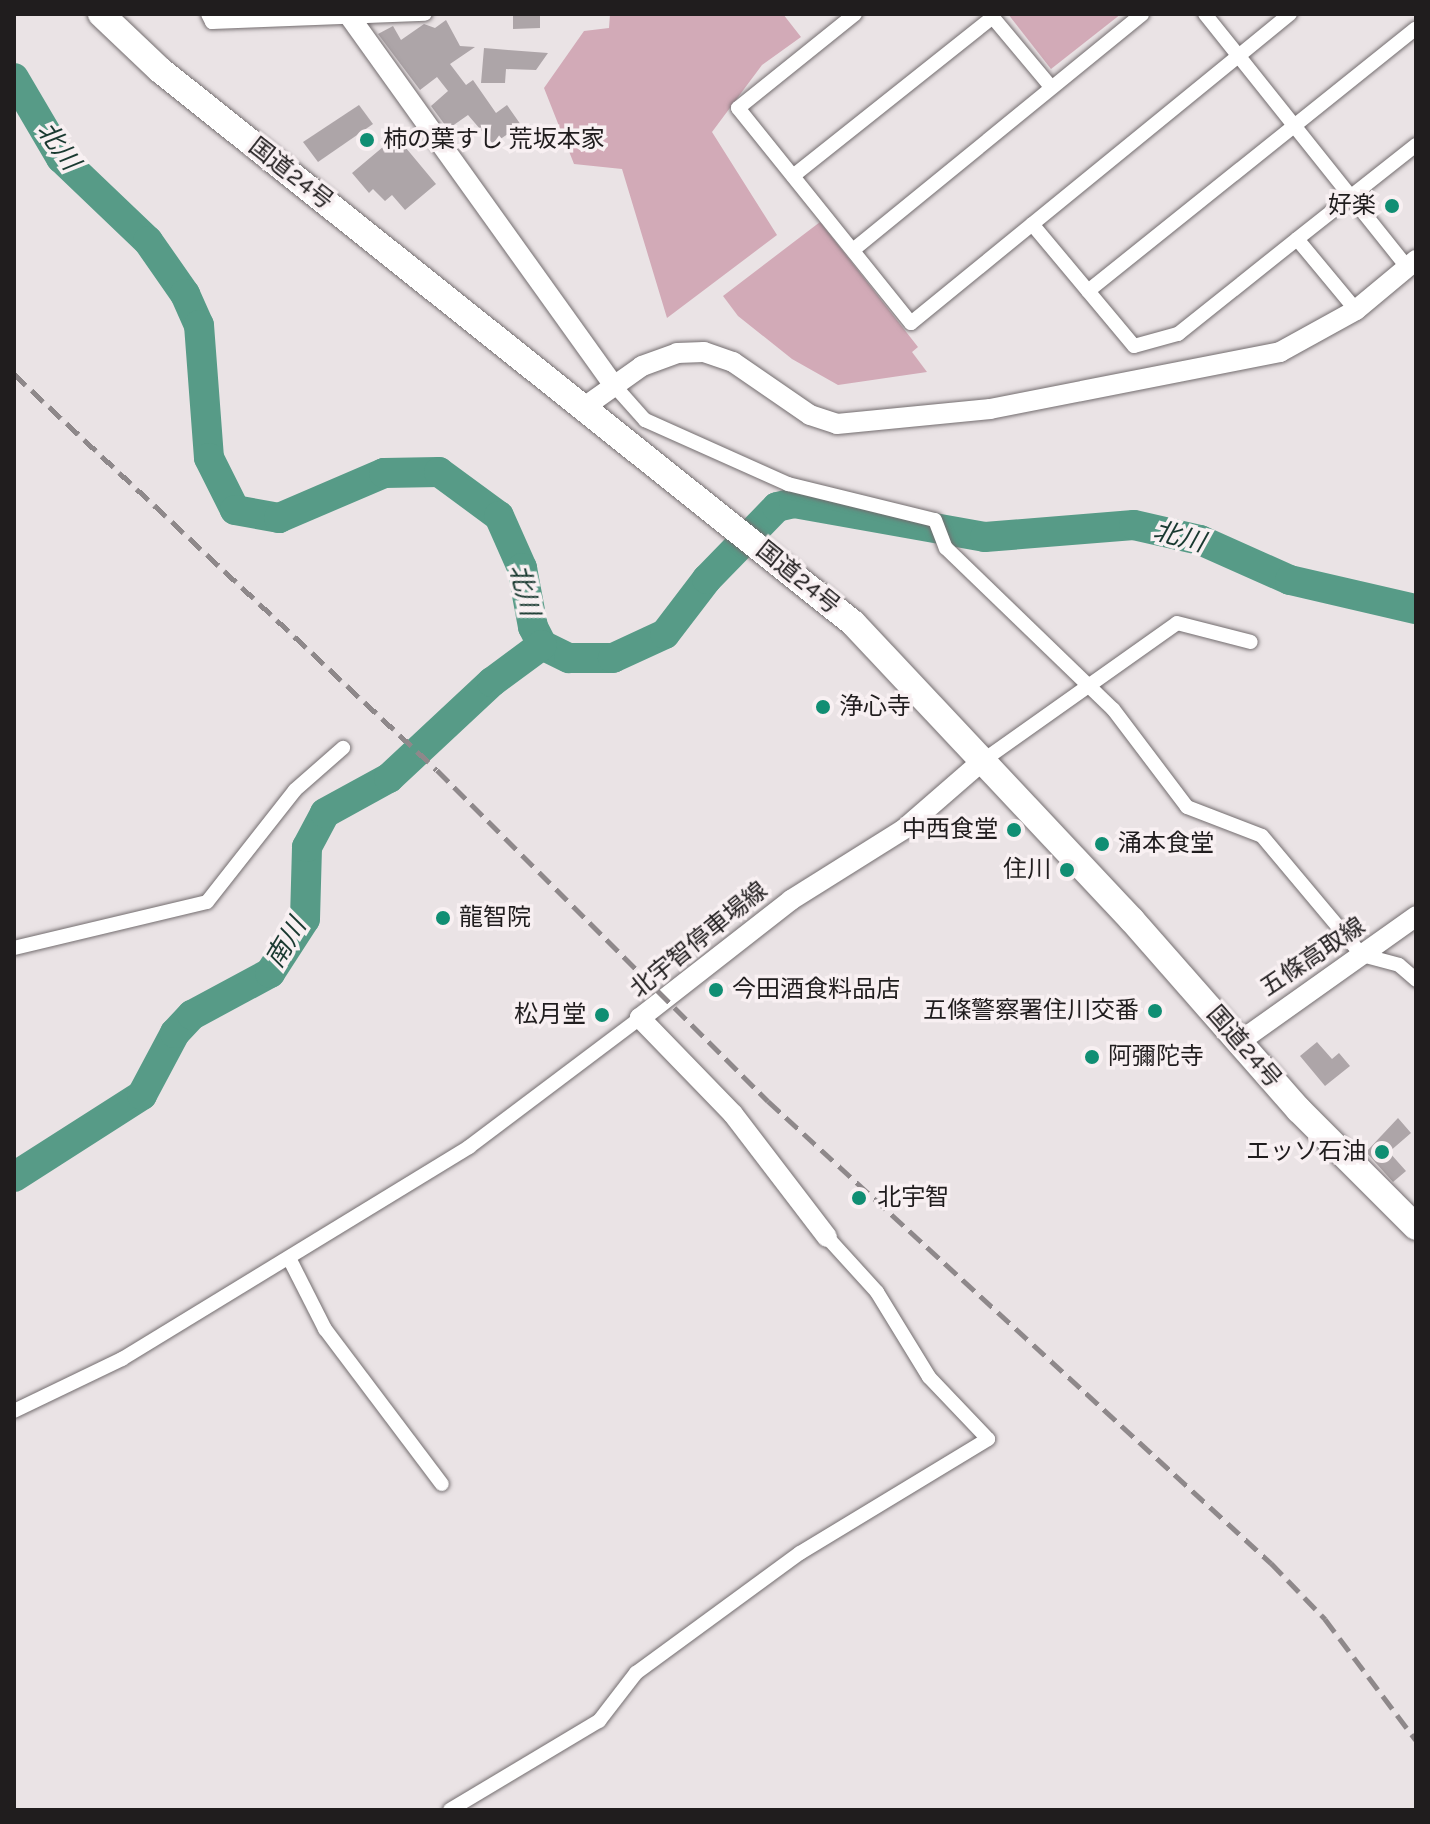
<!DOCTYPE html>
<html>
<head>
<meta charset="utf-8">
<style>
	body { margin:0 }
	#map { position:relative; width:1430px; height:1824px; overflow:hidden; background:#eae3e5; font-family:Karla,"Noto Sans JP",sans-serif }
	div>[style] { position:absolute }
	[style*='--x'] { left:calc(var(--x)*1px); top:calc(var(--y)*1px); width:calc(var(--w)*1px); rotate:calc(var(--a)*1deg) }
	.green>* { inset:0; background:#d2aab7 }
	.river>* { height:30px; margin:-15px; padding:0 15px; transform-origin:15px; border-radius:15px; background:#579b87 }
	.building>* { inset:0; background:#ada5a8 }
	.roads { filter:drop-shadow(0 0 2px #736d6f) drop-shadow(0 0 2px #736d6f) }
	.street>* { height:14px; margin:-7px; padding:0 7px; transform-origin:7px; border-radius:7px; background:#fff }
	.secondary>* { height:20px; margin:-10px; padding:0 10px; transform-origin:10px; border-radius:10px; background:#fff }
	.highway>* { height:26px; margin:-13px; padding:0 13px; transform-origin:13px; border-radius:13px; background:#fff }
	.rail>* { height:5px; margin-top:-2.5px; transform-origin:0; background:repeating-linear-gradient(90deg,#8e888a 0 16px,transparent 0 24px) }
	.dots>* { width:22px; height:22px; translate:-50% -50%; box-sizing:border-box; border:4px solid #f8f0f2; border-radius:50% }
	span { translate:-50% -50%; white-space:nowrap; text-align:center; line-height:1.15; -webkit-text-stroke:7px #f8f0f2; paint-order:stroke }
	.poi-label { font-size:24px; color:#201d1e }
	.left { translate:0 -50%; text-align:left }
	.right { translate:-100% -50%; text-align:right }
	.street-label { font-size:24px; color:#201d1e }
	.water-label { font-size:26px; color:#193930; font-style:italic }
	.frame { position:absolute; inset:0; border:16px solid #201d1e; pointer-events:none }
</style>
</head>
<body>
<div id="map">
	<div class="green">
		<i style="clip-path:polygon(610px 14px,783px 14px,801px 37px,762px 65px,712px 132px,777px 235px,667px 318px,622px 169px,574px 164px,544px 88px,584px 31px,609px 28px)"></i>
		<i style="clip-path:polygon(1008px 14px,1121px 14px,1051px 69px)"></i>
		<i style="clip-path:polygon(820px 222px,918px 347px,912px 352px,927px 372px,838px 385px,792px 359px,738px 316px,723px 296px)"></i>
	</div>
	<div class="river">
		<i style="--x:14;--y:78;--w:93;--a:59.6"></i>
		<i style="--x:61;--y:158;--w:120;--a:43.7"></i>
		<i style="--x:148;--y:241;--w:65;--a:55.1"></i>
		<i style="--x:185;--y:294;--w:34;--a:66"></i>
		<i style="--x:199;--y:325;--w:133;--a:85.7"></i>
		<i style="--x:209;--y:458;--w:58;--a:63.4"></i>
		<i style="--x:235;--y:510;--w:45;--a:10.3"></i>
		<i style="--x:279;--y:518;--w:114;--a:-23.2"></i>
		<i style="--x:384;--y:473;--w:55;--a:-1"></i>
		<i style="--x:439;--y:472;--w:74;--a:36.3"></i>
		<i style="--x:499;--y:516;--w:57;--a:66.1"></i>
		<i style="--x:522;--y:568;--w:60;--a:79.4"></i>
		<i style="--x:533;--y:627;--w:20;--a:63"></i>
		<i style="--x:542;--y:645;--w:30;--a:26"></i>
		<i style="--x:569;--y:658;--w:44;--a:0"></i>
		<i style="--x:613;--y:658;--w:57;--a:-24.8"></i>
		<i style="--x:665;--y:634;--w:69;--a:-52.6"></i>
		<i style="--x:707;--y:579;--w:100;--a:-45.8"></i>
		<i style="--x:777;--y:507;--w:17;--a:-13"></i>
		<i style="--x:794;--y:503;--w:194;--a:10.1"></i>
		<i style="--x:985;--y:537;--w:149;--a:-4.6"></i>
		<i style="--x:1134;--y:525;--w:68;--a:12.8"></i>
		<i style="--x:1200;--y:540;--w:98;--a:24"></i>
		<i style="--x:1290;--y:580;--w:129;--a:13"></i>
		<i style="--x:14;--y:1177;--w:152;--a:-32.6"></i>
		<i style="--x:142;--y:1095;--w:70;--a:-62"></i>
		<i style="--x:175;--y:1033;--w:25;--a:-47"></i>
		<i style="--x:192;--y:1015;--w:89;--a:-28.3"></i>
		<i style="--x:270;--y:973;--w:64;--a:-57.1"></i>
		<i style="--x:305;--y:919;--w:72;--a:-88.4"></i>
		<i style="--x:307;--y:847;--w:38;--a:-62"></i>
		<i style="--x:325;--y:813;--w:73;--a:-28.7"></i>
		<i style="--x:389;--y:778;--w:141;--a:-43"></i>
		<i style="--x:492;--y:682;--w:62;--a:-36.5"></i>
	</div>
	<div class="building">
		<i style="clip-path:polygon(513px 16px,540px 16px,540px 28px,513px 29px)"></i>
		<i style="clip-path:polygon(446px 20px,460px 46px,475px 47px,450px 64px,466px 85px,473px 80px,496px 113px,507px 105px,521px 125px,493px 144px,468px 115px,448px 129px,431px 106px,448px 91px,437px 77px,420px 90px,378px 34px,393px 26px,401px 40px,424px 24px,435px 28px)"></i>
		<i style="clip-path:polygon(484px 48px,508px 50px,548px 53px,536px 70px,506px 69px,505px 83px,481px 83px)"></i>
		<i style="clip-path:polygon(359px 105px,373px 124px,318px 162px,303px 142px)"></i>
		<i style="clip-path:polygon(396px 136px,436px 184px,405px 210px,392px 195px,385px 201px,373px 189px,369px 193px,352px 173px)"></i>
		<i style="clip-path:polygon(1317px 1042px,1332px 1059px,1339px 1053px,1350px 1066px,1325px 1086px,1300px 1056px)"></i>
		<i style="clip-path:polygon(1398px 1118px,1411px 1133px,1389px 1152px,1406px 1171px,1393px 1182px,1366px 1152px)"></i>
	</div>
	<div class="roads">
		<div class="street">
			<i style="--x:208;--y:14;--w:9;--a:63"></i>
			<i style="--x:212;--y:22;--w:213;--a:-2.2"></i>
			<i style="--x:855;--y:14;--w:150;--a:141.2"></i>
			<i style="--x:738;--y:108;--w:276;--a:51.2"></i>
			<i style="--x:911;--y:323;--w:489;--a:-39.2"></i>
			<i style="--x:990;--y:14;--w:95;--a:50.1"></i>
			<i style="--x:1205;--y:14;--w:324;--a:51.4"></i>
			<i style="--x:793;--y:176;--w:256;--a:-38.5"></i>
			<i style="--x:1032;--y:224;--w:159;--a:50.1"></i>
			<i style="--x:1134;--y:346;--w:46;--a:-15.3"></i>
			<i style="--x:1178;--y:334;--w:152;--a:-38.6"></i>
			<i style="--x:853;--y:250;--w:373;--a:-39.2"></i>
			<i style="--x:1088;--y:291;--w:420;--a:-38.7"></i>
			<i style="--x:1356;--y:310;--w:92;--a:-129.7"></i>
			<i style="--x:1297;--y:239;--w:152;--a:-38.3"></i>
			<i style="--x:612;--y:383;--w:50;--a:48.3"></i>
			<i style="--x:645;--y:420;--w:157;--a:24.1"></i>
			<i style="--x:788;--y:484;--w:151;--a:13.8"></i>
			<i style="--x:935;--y:520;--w:30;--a:69"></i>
			<i style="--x:946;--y:548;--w:232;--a:44"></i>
			<i style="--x:1113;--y:709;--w:123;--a:52.9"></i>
			<i style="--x:1187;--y:807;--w:80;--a:21.1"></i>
			<i style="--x:1262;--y:836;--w:155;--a:50"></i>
			<i style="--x:1362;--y:955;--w:38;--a:15"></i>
			<i style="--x:1399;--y:965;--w:23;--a:41"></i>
			<i style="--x:981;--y:762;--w:240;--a:-35.3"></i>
			<i style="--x:1177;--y:623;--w:76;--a:14.4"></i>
			<i style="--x:14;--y:948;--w:198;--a:-13.4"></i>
			<i style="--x:207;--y:902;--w:142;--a:-51.8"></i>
			<i style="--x:295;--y:790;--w:64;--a:-41.2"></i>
			<i style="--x:289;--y:1258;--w:80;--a:63.1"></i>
			<i style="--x:325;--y:1329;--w:194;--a:53"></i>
			<i style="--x:14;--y:1411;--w:120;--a:-25.7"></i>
			<i style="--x:122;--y:1359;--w:407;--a:-31.4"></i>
			<i style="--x:469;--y:1147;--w:214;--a:-37"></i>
			<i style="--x:450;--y:1810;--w:174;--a:-30.9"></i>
			<i style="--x:599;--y:1721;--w:61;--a:-52.4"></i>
			<i style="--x:636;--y:1673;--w:203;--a:-36.2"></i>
			<i style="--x:800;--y:1553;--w:220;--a:-31.2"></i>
			<i style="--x:988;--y:1439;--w:86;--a:-133.6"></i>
			<i style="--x:929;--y:1377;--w:100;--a:-121.5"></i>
			<i style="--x:877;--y:1292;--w:74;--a:-132.3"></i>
		</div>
		<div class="secondary">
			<i style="--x:350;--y:17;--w:450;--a:54.4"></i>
			<i style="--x:583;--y:408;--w:72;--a:-35.4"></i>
			<i style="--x:642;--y:366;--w:37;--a:-20"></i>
			<i style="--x:677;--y:353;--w:27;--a:-2"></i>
			<i style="--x:704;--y:352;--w:31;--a:19"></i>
			<i style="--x:733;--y:362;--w:93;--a:34.5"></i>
			<i style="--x:810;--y:415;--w:28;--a:18"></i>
			<i style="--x:837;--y:424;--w:154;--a:-5.6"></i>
			<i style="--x:990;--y:409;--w:296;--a:-11.1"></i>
			<i style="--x:1280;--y:352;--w:87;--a:-28.9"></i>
			<i style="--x:1356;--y:310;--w:78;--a:-39.8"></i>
			<i style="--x:1239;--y:1042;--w:217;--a:-35.4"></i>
			<i style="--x:827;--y:1237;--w:155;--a:-127.4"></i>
			<i style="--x:733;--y:1114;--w:134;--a:-134.1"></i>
			<i style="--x:640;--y:1018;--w:192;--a:-38"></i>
			<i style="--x:791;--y:900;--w:133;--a:-32.1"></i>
			<i style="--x:904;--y:829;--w:102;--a:-41"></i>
		</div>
		<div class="highway">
			<i style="--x:101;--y:14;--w:81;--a:43.5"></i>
			<i style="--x:160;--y:70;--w:887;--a:38.59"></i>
			<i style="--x:853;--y:623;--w:407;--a:46.8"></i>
			<i style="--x:1132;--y:920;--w:253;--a:48.7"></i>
			<i style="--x:1299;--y:1110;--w:165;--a:45"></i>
		</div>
	</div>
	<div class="rail">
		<i style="--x:14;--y:374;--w:579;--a:43.11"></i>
		<i style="--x:437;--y:770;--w:468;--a:45"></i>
		<i style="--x:768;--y:1101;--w:683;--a:42.57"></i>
		<i style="--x:1271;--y:1563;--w:78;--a:46"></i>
		<i style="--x:1325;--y:1619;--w:151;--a:53.1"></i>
	</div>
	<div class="dots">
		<i style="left:367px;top:140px;background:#108e73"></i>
		<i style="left:1392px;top:206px;background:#108e73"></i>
		<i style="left:823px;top:707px;background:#108e73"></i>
		<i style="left:1014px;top:830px;background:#108e73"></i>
		<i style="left:1102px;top:844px;background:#108e73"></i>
		<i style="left:1067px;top:870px;background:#108e73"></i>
		<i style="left:443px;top:918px;background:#108e73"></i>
		<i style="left:716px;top:990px;background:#108e73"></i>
		<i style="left:1155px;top:1011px;background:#108e73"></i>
		<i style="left:602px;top:1015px;background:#108e73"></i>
		<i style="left:1092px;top:1057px;background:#108e73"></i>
		<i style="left:1382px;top:1152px;background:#108e73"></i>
		<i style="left:859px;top:1198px;background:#108e73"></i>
	</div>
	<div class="poi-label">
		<span class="left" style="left:383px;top:140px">柿の葉すし 荒坂本家</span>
		<span class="right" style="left:1376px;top:206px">好楽</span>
		<span class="left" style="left:839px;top:707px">浄心寺</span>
		<span class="right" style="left:998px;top:830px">中西食堂</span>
		<span class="left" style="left:1118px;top:844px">涌本食堂</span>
		<span class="right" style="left:1051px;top:870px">住川</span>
		<span class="left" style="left:459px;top:918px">龍智院</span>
		<span class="left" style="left:732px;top:990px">今田酒食料品店</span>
		<span class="right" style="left:1139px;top:1011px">五條警察署住川交番</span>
		<span class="right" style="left:586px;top:1015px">松月堂</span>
		<span class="left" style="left:1108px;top:1057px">阿彌陀寺</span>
		<span class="right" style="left:1366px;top:1152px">エッソ石油</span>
		<span class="left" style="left:877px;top:1198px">北宇智</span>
	</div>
	<div class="street-label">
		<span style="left:291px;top:174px;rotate:38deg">国道24号</span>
		<span style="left:798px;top:578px;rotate:39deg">国道24号</span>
		<span style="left:699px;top:940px;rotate:-39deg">北宇智停車場線</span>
		<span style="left:1313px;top:957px;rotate:-34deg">五條高取線</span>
		<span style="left:1244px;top:1047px;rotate:49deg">国道24号</span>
	</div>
	<div class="water-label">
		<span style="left:58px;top:146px;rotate:54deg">北川</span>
		<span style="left:1179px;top:537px;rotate:15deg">北川</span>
		<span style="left:524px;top:590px;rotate:76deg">北川</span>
		<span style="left:286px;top:943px;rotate:-59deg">南川</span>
	</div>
	<div class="frame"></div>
</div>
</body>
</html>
